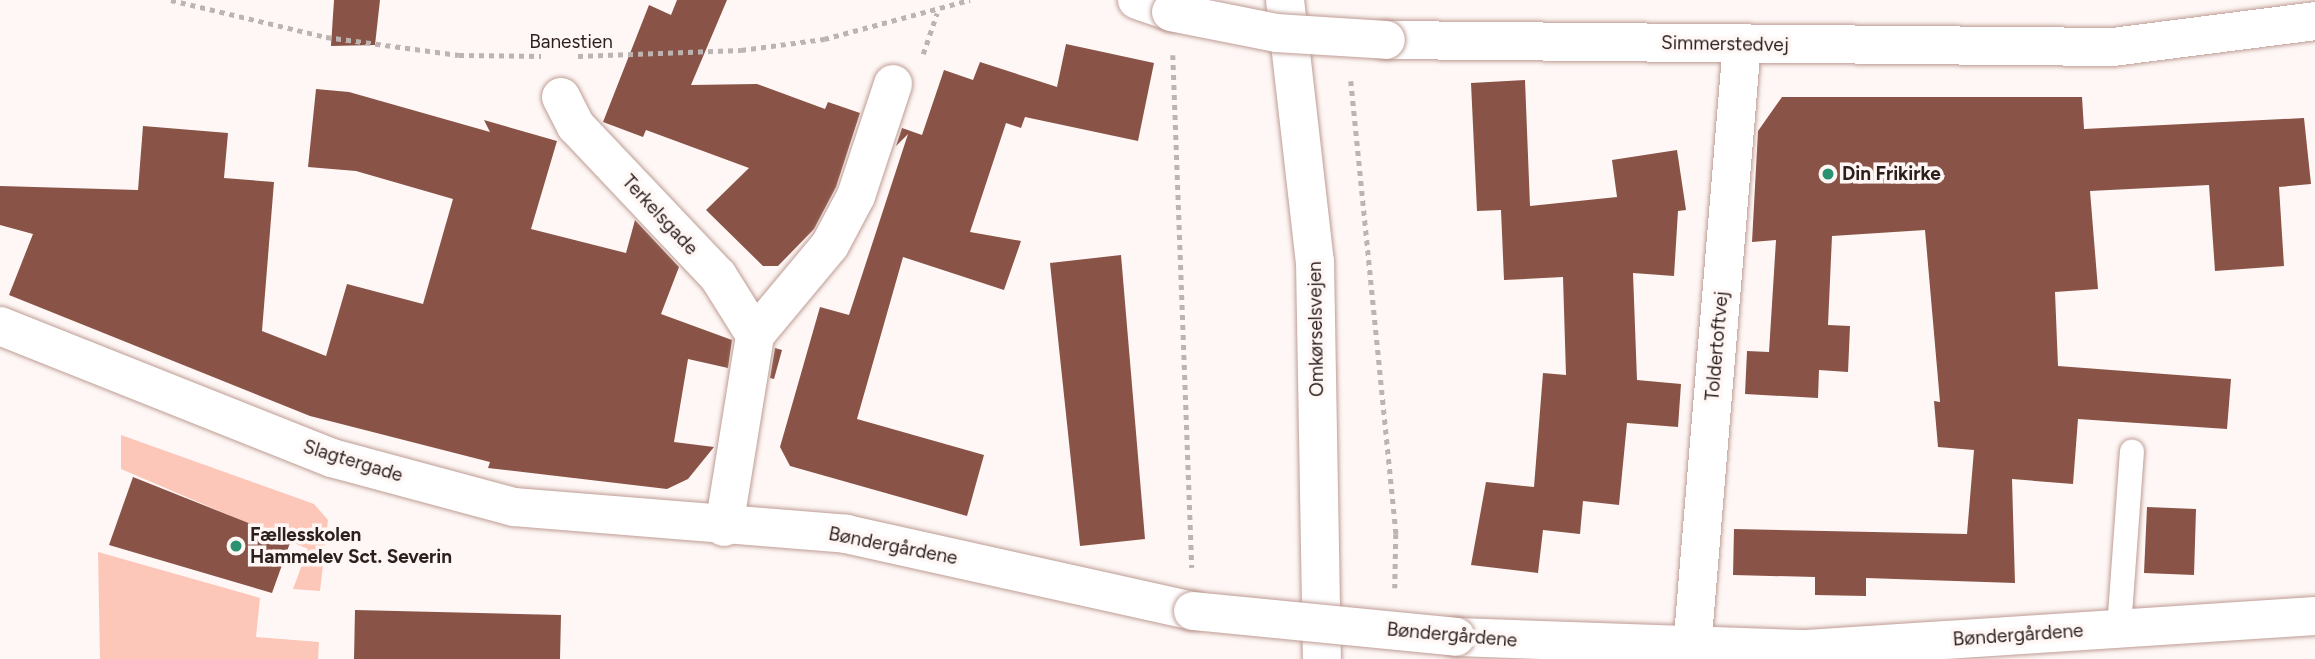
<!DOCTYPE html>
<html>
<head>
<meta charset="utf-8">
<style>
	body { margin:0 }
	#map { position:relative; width:2315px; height:659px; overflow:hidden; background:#fef7f5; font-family:Figtree,sans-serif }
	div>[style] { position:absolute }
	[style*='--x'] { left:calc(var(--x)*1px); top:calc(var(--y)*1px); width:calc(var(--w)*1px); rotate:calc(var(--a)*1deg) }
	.green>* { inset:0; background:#fcc6b9 }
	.building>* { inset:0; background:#895447 }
	.path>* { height:4.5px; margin-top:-2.25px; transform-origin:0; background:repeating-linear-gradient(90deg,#bdb4b1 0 5px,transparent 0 10px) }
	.roads { filter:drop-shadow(0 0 2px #be9c94) drop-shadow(0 0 2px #be9c94) }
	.service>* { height:24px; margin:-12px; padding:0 12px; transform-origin:12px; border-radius:12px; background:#fff }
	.minor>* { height:38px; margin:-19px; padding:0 19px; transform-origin:19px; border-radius:19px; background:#fff }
	.tertiary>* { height:38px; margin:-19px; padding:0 19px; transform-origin:19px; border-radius:19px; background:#fff }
	.secondary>* { height:38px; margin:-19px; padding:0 19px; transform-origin:19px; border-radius:19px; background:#fff }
	.bridges { filter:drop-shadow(0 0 2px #be9c94) drop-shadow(0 0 2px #be9c94) }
	.minor-bridge>* { height:38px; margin:-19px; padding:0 19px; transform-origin:19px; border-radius:19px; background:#fff }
	.tertiary-bridge>* { height:38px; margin:-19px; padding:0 19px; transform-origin:19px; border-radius:19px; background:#fff }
	.dots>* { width:19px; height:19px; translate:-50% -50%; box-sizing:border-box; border:4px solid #fef7f5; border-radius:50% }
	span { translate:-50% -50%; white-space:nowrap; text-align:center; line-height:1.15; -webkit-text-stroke:7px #fef7f5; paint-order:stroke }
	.street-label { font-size:19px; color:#2c1f1c }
	.poi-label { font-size:19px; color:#2c1f1c; font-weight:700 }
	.left { translate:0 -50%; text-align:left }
</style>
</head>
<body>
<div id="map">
	<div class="green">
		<i style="clip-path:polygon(121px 435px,314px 504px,328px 520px,320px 591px,293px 589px,308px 549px,121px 469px)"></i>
		<i style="clip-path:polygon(98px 552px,260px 598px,256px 637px,319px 642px,318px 659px,100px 659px)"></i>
	</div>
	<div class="building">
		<i style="clip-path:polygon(334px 0,380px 0,375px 45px,331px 46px)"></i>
		<i style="clip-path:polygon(677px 0,727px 0,691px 85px,757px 84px,825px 109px,828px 102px,860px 113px,836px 187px,814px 229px,778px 266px,763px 266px,706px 210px,749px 168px,646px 130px,643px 137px,603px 122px,649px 5px,671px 15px)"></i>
		<i style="clip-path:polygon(1066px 44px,1154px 63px,1138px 141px,1025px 117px,1021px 128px,1006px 123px,970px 232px,1021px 241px,1004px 290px,903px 257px,857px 419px,984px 455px,967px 516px,790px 466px,780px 447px,820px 307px,849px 315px,908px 134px,896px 146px,902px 128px,922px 135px,944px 70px,973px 80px,980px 62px,1057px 87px)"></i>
		<i style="clip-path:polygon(1525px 80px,1530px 206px,1617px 197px,1612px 160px,1677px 150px,1686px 210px,1678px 211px,1674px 276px,1633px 273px,1637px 380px,1681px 384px,1678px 427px,1627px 423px,1619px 505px,1583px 501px,1580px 534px,1543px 530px,1538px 573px,1471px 565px,1486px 482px,1534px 487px,1543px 373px,1566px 375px,1563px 277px,1504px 280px,1501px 210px,1477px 211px,1471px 83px)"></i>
		<i style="clip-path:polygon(316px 89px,349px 92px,490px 132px,484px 120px,557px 141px,531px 229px,626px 253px,635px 220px,679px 267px,661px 314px,732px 340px,728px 368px,688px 359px,674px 442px,714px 447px,688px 479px,667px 489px,488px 468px,490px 462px,310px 416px,9px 295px,33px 234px,0 225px,0 186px,138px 190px,143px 126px,228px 133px,224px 178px,274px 182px,262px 331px,326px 356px,347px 284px,423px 304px,453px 199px,356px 171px,308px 167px)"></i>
		<i style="clip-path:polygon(1782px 97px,2082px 97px,2084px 129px,2304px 118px,2311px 184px,2279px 187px,2284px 266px,2215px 271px,2209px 185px,2090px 191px,2098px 289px,2055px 292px,2058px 366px,2231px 379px,2227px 429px,2078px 419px,2073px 484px,2012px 479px,2015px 583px,1866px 578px,1866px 596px,1815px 595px,1815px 577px,1733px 575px,1734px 529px,1967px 534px,1974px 450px,1938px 447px,1934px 401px,1940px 402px,1925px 230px,1832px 236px,1828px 325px,1850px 326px,1848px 372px,1819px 370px,1818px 398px,1745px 394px,1747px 351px,1769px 352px,1776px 240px,1752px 242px,1758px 131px)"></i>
		<i style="clip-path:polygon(1121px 255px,1145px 539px,1080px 546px,1050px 263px)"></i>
		<i style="clip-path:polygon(775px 348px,782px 350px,774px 379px,770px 378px)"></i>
		<i style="clip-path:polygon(133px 477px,291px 540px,272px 593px,109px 545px)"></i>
		<i style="clip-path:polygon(2147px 507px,2196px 509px,2194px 575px,2144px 573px)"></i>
		<i style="clip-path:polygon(355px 610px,561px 615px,560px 659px,354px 659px)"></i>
	</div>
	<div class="path">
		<i style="--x:171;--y:0;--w:159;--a:13.4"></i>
		<i style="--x:326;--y:37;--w:134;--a:7.7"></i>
		<i style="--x:459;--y:55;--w:82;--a:0.7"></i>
		<i style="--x:923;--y:54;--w:43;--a:-71.1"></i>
		<i style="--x:1173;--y:55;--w:513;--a:87.88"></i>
		<i style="--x:578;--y:56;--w:163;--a:-2.1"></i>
		<i style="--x:741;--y:50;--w:84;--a:-7.5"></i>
		<i style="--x:824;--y:39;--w:151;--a:-15"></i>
		<i style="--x:1351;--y:81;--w:455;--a:84.3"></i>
		<i style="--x:1396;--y:534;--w:54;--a:91.1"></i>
	</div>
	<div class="roads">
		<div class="service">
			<i style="--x:2119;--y:628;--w:177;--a:-85.8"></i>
		</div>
		<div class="minor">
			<i style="--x:561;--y:97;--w:33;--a:63"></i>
			<i style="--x:576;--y:126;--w:207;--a:46.6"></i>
			<i style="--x:718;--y:276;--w:70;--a:57.9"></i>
			<i style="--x:0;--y:326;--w:357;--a:21.7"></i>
			<i style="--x:332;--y:458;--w:188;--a:15.1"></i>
			<i style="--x:514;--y:507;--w:333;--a:4.6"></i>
			<i style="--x:846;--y:534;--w:355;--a:12.5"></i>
			<i style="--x:724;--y:527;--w:194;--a:-80.8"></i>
			<i style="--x:755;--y:335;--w:117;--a:-50.2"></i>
			<i style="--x:830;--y:245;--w:55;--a:-62"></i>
			<i style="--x:856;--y:196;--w:118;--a:-71.7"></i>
			<i style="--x:1456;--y:637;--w:351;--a:2"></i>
			<i style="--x:1807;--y:649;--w:509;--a:-3.72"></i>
			<i style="--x:1692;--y:649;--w:607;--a:-85.28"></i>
		</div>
		<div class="tertiary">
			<i style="--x:1137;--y:0;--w:36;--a:19"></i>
			<i style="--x:1386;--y:40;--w:727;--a:0.55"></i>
			<i style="--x:2113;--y:47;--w:204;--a:-7.3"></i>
		</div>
		<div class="secondary">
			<i style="--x:1285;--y:0;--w:264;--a:83.5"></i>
			<i style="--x:1315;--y:262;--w:397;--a:89"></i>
		</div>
	</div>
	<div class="bridges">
		<div class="minor-bridge">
			<i style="--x:1193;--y:611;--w:264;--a:5.6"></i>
		</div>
		<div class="tertiary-bridge">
			<i style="--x:1171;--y:12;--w:107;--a:11.3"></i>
			<i style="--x:1276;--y:33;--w:110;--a:3.6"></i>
		</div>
	</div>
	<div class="dots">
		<i style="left:1828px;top:174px;background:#2b926f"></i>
		<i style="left:236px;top:546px;background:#2b926f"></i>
	</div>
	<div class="street-label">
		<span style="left:571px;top:42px">Banestien</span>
		<span style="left:1725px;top:44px;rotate:1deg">Simmerstedvej</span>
		<span style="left:660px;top:215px;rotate:47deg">Terkelsgade</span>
		<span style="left:1316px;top:329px;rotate:-91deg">Omkørselsvejen</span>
		<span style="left:1717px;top:346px;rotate:-85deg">Toldertoftvej</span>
		<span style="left:353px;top:461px;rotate:17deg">Slagtergade</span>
		<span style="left:893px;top:546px;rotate:11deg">Bøndergårdene</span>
		<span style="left:1452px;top:635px;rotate:5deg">Bøndergårdene</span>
		<span style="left:2018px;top:635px;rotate:-4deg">Bøndergårdene</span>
	</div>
	<div class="poi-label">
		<span class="left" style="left:1842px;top:174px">Din Frikirke</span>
		<span class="left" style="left:250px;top:546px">Fællesskolen<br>Hammelev Sct. Severin</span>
	</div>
</div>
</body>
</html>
